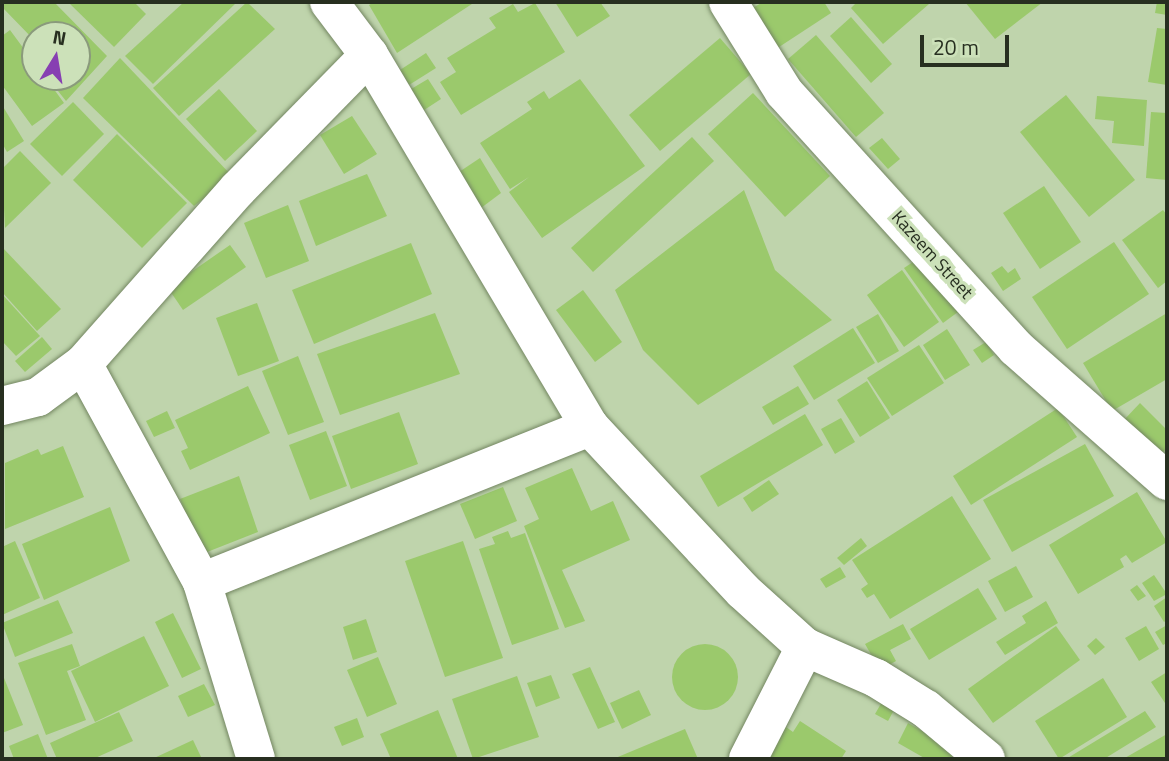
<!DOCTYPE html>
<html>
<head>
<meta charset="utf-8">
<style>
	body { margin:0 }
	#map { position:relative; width:1169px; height:761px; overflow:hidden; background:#bfd4ac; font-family:"Titillium Web",sans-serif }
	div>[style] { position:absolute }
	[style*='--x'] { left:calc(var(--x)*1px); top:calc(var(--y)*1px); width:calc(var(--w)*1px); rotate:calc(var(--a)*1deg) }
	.building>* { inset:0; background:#9bc96c }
	.round { border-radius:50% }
	.roads { filter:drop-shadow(0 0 2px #738661) drop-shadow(0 0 2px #738661) }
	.minor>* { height:38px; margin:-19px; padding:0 19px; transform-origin:19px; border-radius:19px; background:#fff }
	span { translate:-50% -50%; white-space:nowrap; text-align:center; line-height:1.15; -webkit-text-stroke:7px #cce1b9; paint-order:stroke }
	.street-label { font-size:18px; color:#272f20 }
	.frame { position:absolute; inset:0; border:4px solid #272f20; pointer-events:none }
	.north { position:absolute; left:21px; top:21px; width:70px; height:70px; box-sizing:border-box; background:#cce1b9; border:2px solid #8a9a7c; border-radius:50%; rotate:11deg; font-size:19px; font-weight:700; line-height:28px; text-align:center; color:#272f20 }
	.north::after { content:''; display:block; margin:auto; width:24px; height:32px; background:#873fb2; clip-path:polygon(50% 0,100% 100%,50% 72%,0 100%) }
	.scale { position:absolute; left:920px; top:35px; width:89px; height:32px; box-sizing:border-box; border:4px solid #272f20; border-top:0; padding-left:9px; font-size:21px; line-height:24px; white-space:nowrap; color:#272f20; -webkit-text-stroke:5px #cce1b9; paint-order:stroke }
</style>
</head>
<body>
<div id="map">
	<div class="building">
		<i style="clip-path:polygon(2px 2px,54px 2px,107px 56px,66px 101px,58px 91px,70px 77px,77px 77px,77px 35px,35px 35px,35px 41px,2px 7px)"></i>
		<i style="clip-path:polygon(68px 2px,134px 2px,146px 14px,114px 47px)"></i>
		<i style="clip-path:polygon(184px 2px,237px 2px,153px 84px,125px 56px)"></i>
		<i style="clip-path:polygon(247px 2px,275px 29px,179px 116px,153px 88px)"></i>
		<i style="clip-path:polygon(374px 2px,475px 2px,397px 53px,369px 5px)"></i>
		<i style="clip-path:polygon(555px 2px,600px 2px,610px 16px,577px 37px)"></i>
		<i style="clip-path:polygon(763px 2px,824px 2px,831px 13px,776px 49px,751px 9px)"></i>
		<i style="clip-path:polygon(857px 2px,927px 2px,929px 4px,883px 44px,851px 8px)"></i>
		<i style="clip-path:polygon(965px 2px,1043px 2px,995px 39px)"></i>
		<i style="clip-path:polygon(1157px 2px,1167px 2px,1167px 15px,1155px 13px)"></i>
		<i style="clip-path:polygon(535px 3px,565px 52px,461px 115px,440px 82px,456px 72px,447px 58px,496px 28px,489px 18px,513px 4px,518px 12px)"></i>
		<i style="clip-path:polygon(851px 17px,892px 64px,871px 83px,830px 36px)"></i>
		<i style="clip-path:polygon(1157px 28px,1167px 29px,1167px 85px,1148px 82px)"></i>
		<i style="clip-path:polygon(10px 30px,35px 64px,35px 77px,45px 77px,64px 103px,32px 126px,2px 85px,2px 36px)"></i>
		<i style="clip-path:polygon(816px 35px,884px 113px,856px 137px,788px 59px)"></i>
		<i style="clip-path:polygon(720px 38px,751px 74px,660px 151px,629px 115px)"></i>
		<i style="clip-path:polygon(426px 53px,436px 68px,409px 85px,400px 70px)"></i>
		<i style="clip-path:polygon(120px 58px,232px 176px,194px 206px,83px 98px)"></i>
		<i style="clip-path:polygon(428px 79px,441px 99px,415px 116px,401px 95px)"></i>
		<i style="clip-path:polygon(580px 79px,645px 166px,542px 238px,509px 192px,529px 177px,510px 189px,480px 143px,532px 109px,527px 102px,544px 91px,549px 99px)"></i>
		<i style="clip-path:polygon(219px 89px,257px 131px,225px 161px,186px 119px)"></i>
		<i style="clip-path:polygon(753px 93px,830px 176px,785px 217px,708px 134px)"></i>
		<i style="clip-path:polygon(1066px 95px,1135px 180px,1089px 217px,1020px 132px)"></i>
		<i style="clip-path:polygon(1097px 96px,1147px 100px,1144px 146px,1112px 143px,1114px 121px,1095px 119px)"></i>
		<i style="clip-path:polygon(73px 102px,104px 134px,62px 176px,30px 144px)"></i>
		<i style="clip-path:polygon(2px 105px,24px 141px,7px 152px,2px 143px)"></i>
		<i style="clip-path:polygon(1151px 112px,1167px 113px,1167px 180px,1146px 178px)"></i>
		<i style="clip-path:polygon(352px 116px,377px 154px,344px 174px,320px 135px)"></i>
		<i style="clip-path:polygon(117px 134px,187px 203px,142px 248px,73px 180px)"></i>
		<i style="clip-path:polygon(692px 137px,714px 161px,593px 272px,571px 248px)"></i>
		<i style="clip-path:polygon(882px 138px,900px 159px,888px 169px,869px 148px)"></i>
		<i style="clip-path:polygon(20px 151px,51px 183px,5px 228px,2px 169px)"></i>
		<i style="clip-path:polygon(480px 158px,501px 193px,481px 208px,459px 172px)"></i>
		<i style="clip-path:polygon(367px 174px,387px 216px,316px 246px,299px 201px)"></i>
		<i style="clip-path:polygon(1044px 186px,1081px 242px,1040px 269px,1003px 213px)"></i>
		<i style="clip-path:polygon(744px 190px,775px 270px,832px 320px,698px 405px,643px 350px,615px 290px)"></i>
		<i style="clip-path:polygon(288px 205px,309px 261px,266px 278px,244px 223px)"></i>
		<i style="clip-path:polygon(1163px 210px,1167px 215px,1167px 281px,1158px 288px,1122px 240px)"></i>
		<i style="clip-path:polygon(1114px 242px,1149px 294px,1067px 349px,1032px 297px)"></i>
		<i style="clip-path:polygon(411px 243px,432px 294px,314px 344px,292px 290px)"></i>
		<i style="clip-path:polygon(230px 245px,246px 267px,183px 310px,168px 288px)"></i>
		<i style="clip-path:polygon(2px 247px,61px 309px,37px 331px,2px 292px)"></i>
		<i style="clip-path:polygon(919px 258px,958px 312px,943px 323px,904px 268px)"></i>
		<i style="clip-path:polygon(1002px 266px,1008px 273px,1015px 268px,1021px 279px,1003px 291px,991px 273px)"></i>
		<i style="clip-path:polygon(902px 270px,939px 322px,904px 347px,867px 295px)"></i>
		<i style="clip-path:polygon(583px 290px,622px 342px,595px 362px,556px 310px)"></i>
		<i style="clip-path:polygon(2px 294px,40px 336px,16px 356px,2px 341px)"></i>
		<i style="clip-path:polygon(257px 303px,279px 361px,238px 376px,216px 318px)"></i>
		<i style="clip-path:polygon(435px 313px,460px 374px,340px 415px,317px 354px)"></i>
		<i style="clip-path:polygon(1167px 313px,1167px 379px,1112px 411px,1083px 363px)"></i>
		<i style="clip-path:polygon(878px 314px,899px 351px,878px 363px,856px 327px)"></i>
		<i style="clip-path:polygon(853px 328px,875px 363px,814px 400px,793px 366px)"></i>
		<i style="clip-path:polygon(947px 329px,970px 365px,945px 380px,923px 345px)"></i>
		<i style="clip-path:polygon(42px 337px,52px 349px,25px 372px,15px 361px)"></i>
		<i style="clip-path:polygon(986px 342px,994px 355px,982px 363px,973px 350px)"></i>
		<i style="clip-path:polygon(919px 345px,944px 383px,892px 416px,867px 378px)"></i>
		<i style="clip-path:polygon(298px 356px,324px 422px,288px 435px,262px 371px)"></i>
		<i style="clip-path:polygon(867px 381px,890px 418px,860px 437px,837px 400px)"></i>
		<i style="clip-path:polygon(248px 386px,270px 433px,190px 470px,181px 451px,188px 448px,175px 420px)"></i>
		<i style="clip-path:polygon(798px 386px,809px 404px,773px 425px,762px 407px)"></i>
		<i style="clip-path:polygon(1140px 403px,1167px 430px,1167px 448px,1159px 456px,1123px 421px)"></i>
		<i style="clip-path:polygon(1058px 408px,1077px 437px,971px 505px,953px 476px)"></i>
		<i style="clip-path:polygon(167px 411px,175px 428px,154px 437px,146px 421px)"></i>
		<i style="clip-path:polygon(399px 412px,418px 464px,351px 489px,332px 436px)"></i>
		<i style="clip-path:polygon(805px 414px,823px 445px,718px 507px,700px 476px)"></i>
		<i style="clip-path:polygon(841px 418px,855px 442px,835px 454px,821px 429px)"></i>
		<i style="clip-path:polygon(326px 431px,347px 486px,310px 500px,289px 445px)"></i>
		<i style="clip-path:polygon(1085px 444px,1114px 496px,1012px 552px,983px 500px)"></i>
		<i style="clip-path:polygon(63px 446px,84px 497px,5px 529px,5px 463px,38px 449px,41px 455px)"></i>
		<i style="clip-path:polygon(572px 468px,591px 511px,613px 501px,630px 540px,562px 570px,585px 621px,565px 628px,524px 526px,539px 519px,525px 488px)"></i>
		<i style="clip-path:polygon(239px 476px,258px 532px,202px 554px,180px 499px)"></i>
		<i style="clip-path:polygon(769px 480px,779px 494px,752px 512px,743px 498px)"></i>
		<i style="clip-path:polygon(503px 487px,517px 521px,475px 539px,460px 504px)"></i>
		<i style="clip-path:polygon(1137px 492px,1167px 542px,1132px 563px,1126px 555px,1120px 559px,1124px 567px,1078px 594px,1049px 545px)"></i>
		<i style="clip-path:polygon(952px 496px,991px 559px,890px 619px,874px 594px,867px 598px,861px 589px,868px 584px,852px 560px)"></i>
		<i style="clip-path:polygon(110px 507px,130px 561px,44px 600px,22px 544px)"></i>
		<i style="clip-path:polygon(508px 531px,511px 538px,525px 533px,559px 629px,512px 645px,479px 549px,495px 544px,492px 537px)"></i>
		<i style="clip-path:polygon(861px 538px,867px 546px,844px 565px,837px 558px)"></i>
		<i style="clip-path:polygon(15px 541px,40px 598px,2px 615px,2px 547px)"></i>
		<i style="clip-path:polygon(463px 541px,503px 658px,445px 677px,405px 561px)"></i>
		<i style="clip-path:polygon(1016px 566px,1033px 597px,1005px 612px,988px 581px)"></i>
		<i style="clip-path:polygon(840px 567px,846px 577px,826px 588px,820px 579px)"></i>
		<i style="clip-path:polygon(1154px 575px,1167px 594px,1154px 601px,1142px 583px)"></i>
		<i style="clip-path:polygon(1137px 585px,1146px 596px,1138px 601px,1130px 590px)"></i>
		<i style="clip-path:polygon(978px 588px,997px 619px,929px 660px,910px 629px)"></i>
		<i style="clip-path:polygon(1167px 597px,1167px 620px,1164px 622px,1154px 606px)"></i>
		<i style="clip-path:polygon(58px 600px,73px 633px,15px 657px,2px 623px)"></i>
		<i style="clip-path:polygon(1046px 601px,1058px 623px,1005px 655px,996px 642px,1026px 623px,1022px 616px)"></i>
		<i style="clip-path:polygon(173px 613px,201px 669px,182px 678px,155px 622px)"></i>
		<i style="clip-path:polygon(366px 619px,377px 652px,353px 660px,343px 627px)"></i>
		<i style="clip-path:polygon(903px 624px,911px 639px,890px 650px,896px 661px,880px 670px,865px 644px)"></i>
		<i style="clip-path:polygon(1167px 625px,1167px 643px,1163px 645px,1155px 632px)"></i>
		<i style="clip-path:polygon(1056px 626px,1080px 660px,993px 723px,968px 689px)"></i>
		<i style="clip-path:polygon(1146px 626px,1159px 649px,1139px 661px,1125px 638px)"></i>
		<i style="clip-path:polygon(144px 636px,169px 686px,95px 722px,71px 671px)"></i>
		<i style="clip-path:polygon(1096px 638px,1105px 647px,1095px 655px,1087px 646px)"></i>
		<i class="round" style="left:672px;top:644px;width:66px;height:66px"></i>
		<i style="clip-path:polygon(72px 644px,80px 666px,67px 671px,86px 720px,46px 735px,18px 663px)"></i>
		<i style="clip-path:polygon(378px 657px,397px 704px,367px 717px,347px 670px)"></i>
		<i style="clip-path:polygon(590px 667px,615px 722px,598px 729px,572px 674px)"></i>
		<i style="clip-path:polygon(1167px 672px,1167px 706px,1151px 682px)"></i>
		<i style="clip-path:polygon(2px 673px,23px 725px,2px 733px)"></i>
		<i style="clip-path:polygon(551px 675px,560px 698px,536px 707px,527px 683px)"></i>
		<i style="clip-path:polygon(517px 676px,539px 737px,473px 759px,452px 699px)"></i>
		<i style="clip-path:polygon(1103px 678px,1127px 717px,1059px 759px,1035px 721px)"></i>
		<i style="clip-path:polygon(204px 684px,215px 705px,188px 717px,178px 696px)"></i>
		<i style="clip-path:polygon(639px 690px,651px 715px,622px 729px,610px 703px)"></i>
		<i style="clip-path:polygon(882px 702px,894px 710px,888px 721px,875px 714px)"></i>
		<i style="clip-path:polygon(438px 710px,458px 759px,391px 759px,380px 734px)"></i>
		<i style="clip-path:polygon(1145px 711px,1156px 727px,1104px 759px,1066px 759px)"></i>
		<i style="clip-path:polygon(119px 712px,133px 741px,93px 759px,57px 759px,50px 743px)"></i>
		<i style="clip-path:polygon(357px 718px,364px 737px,342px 746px,334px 727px)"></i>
		<i style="clip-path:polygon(800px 721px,846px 751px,841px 759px,765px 759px,786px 727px,793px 732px)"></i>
		<i style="clip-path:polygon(908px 723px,956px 750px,950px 759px,926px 759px,898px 743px)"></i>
		<i style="clip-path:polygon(685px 729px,698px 759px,613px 759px)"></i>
		<i style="clip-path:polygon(38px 734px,48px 759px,14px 759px,9px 746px)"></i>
		<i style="clip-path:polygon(1167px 734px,1167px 759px,1123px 759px)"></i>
		<i style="clip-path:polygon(193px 740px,202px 759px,152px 759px)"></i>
	</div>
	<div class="roads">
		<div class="minor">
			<i style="--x:329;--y:2;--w:66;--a:53"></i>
			<i style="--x:369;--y:55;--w:433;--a:59.3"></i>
			<i style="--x:590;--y:427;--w:224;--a:47"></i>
			<i style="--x:743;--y:591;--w:84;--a:42.1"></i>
			<i style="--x:805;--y:647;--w:77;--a:23.6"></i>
			<i style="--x:876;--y:678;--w:59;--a:31.8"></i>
			<i style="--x:926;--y:709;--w:78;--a:39.8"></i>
			<i style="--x:728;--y:2;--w:106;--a:58.1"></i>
			<i style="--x:784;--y:92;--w:345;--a:47.8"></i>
			<i style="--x:1016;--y:348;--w:201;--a:41.4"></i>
			<i style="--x:2;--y:406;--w:37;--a:-14"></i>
			<i style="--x:38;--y:397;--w:56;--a:-36.3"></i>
			<i style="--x:202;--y:582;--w:418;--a:-21.8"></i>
			<i style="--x:256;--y:759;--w:185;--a:-107"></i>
			<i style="--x:202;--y:582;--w:248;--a:-118.6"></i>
			<i style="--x:83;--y:364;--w:234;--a:-48.5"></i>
			<i style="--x:238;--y:189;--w:187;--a:-45.6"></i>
			<i style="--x:748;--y:759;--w:126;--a:-63"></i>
		</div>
	</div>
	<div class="street-label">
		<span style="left:932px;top:255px;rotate:48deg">Kazeem Street</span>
	</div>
	<div class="frame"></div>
	<div class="north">N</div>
	<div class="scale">20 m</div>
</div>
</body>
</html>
